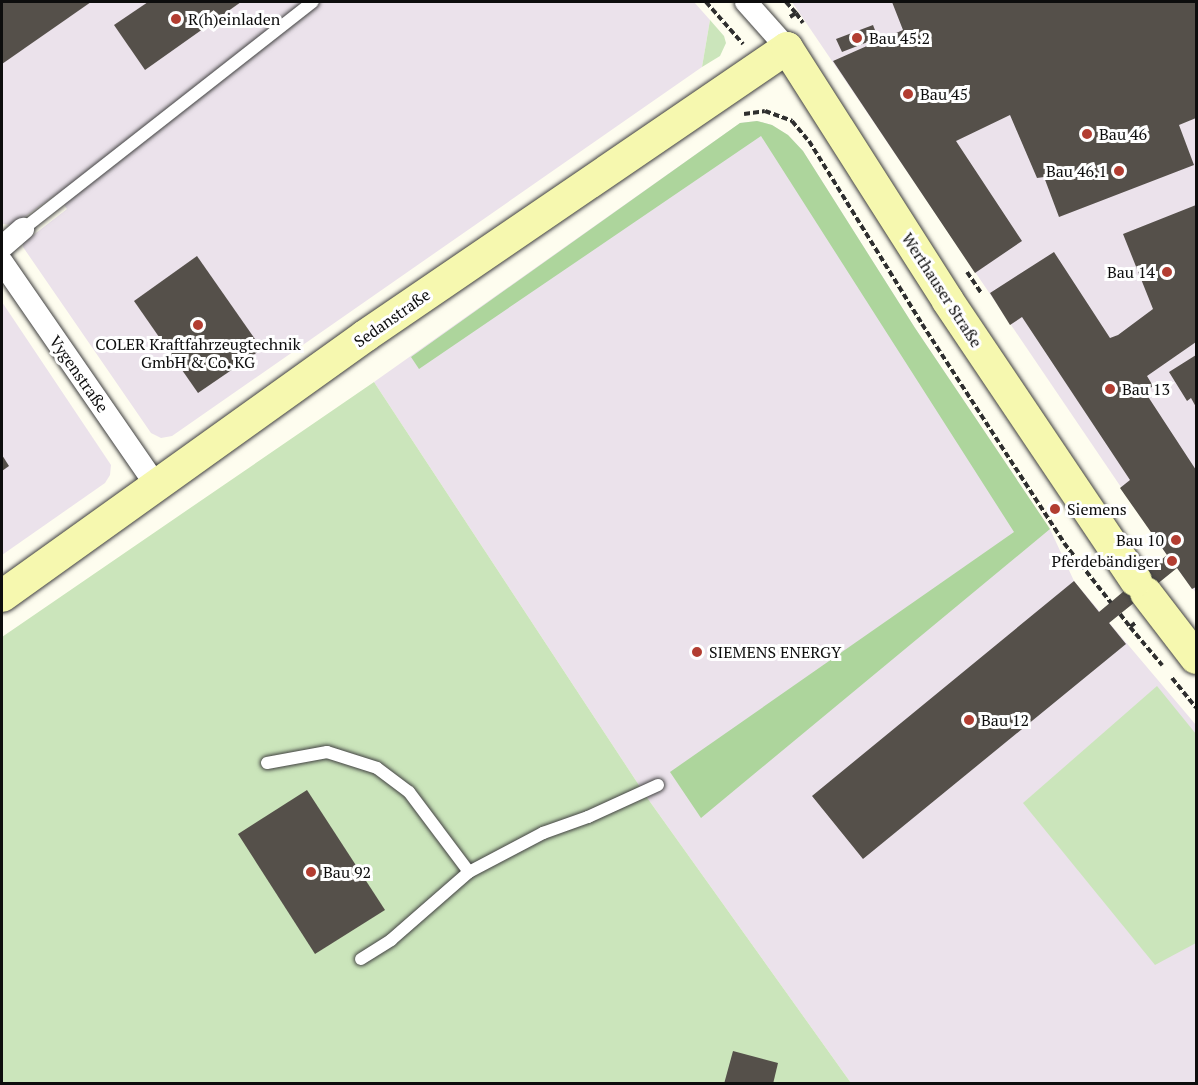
<!DOCTYPE html>
<html>
<head>
<meta charset="utf-8">
<style>
	body { margin:0 }
	#map { position:relative; width:1198px; height:1085px; overflow:hidden; background:#fefdef; font-family:"PT Serif",serif }
	div>[style] { position:absolute }
	[style*='--x'] { left:calc(var(--x)*1px); top:calc(var(--y)*1px); width:calc(var(--w)*1px); rotate:calc(var(--a)*1deg) }
	.industrial>* { inset:0; background:#ebe2eb }
	.green>* { inset:0; background:#cbe5bb }
	.forest>* { inset:0; background:#add59c }
	.building>* { inset:0; background:#55504a }
	.path>* { height:4px; margin-top:-2px; transform-origin:0; background:repeating-linear-gradient(90deg,#2f2f2f 0 6px,transparent 0 9px) }
	.roads { filter:drop-shadow(0 0 2px #404040) drop-shadow(0 0 2px #404040) }
	.service>* { height:12px; margin:-6px; padding:0 6px; transform-origin:6px; border-radius:6px; background:#fff }
	.minor>* { height:22px; margin:-11px; padding:0 11px; transform-origin:11px; border-radius:11px; background:#fff }
	.secondary>* { height:32px; margin:-16px; padding:0 16px; transform-origin:16px; border-radius:16px; background:#f6f8af }
	.dots>* { width:16px; height:16px; translate:-50% -50%; box-sizing:border-box; border:3px solid #fff; border-radius:50% }
	span { translate:-50% -50%; white-space:nowrap; text-align:center; line-height:1.15; -webkit-text-stroke:6px #fff; paint-order:stroke }
	.poi-label { font-size:16px; color:#0d0d0d }
	.left { translate:0 -50%; text-align:left }
	.right { translate:-100% -50%; text-align:right }
	.street-label { font-size:16px; color:#0d0d0d }
	.frame { position:absolute; inset:0; border:3px solid #0d0d0d; pointer-events:none }
</style>
</head>
<body>
<div id="map">
	<div class="industrial">
		<i style="clip-path:polygon(2px 2px,694px 2px,710px 20px,702px 67px,172px 436px,161px 438px,151px 433px,23px 247px,23px 243px,67px 209px,57px 194px,13px 225px,2px 224px)"></i>
		<i style="clip-path:polygon(792px 2px,1196px 2px,1196px 593px,1167px 555px)"></i>
		<i style="clip-path:polygon(757px 121px,772px 125px,788px 135px,803px 151px,915px 328px,1050px 529px,1074px 581px,1196px 725px,1196px 1083px,851px 1083px,648px 799px,374px 382px,740px 123px)"></i>
		<i style="clip-path:polygon(2px 302px,111px 465px,110px 475px,105px 483px,2px 555px)"></i>
	</div>
	<div class="green">
		<i style="clip-path:polygon(710px 20px,724px 36px,726px 43px,720px 56px,702px 67px)"></i>
		<i style="clip-path:polygon(374px 382px,648px 799px,851px 1083px,2px 1083px,2px 637px)"></i>
		<i style="clip-path:polygon(1157px 686px,1196px 734px,1196px 943px,1155px 965px,1023px 803px)"></i>
	</div>
	<div class="forest">
		<i style="clip-path:polygon(757px 121px,772px 125px,788px 135px,803px 151px,915px 328px,1050px 529px,701px 818px,670px 772px,1014px 532px,761px 136px,419px 369px,411px 357px,740px 123px)"></i>
	</div>
	<div class="building">
		<i style="clip-path:polygon(2px 2px,91px 2px,2px 64px)"></i>
		<i style="clip-path:polygon(148px 2px,241px 2px,145px 70px,114px 25px)"></i>
		<i style="clip-path:polygon(892px 2px,1196px 2px,1196px 118px,1179px 125px,1194px 165px,1059px 217px,1044px 177px,1037px 178px,1010px 115px,956px 141px,1022px 241px,975px 273px,833px 61px,903px 30px)"></i>
		<i style="clip-path:polygon(873px 25px,878px 38px,842px 52px,836px 39px)"></i>
		<i style="clip-path:polygon(1196px 205px,1196px 342px,1147px 376px,1153px 386px,1145px 392px,1196px 470px,1196px 587px,1192px 589px,1177px 568px,1109px 623px,1126px 644px,863px 859px,812px 796px,1074px 581px,1099px 612px,1167px 555px,1120px 488px,1130px 480px,1022px 317px,1010px 325px,990px 293px,1054px 252px,1110px 338px,1118px 335px,1153px 309px,1123px 234px)"></i>
		<i style="clip-path:polygon(197px 256px,262px 349px,198px 393px,134px 301px)"></i>
		<i style="clip-path:polygon(1196px 355px,1196px 407px,1191px 398px,1187px 401px,1169px 372px)"></i>
		<i style="clip-path:polygon(2px 455px,9px 466px,2px 471px)"></i>
		<i style="clip-path:polygon(307px 790px,385px 910px,315px 954px,238px 834px)"></i>
		<i style="clip-path:polygon(733px 1051px,778px 1063px,773px 1084px,724px 1084px)"></i>
	</div>
	<div class="path">
		<i style="--x:706;--y:2;--w:56;--a:48.6"></i>
		<i style="--x:786;--y:2;--w:15;--a:48"></i>
		<i style="--x:790;--y:17;--w:7;--a:-34"></i>
		<i style="--x:796;--y:13;--w:12;--a:55"></i>
		<i style="--x:744;--y:114;--w:21;--a:-8"></i>
		<i style="--x:765;--y:111;--w:29;--a:20"></i>
		<i style="--x:792;--y:121;--w:26;--a:50"></i>
		<i style="--x:809;--y:141;--w:215;--a:58.3"></i>
		<i style="--x:922;--y:324;--w:261;--a:57"></i>
		<i style="--x:1064;--y:543;--w:76;--a:51.9"></i>
		<i style="--x:967;--y:272;--w:25;--a:56"></i>
		<i style="--x:1120;--y:614;--w:16;--a:52"></i>
		<i style="--x:1135;--y:623;--w:6;--a:141"></i>
		<i style="--x:1130;--y:627;--w:50;--a:49.9"></i>
		<i style="--x:1172;--y:678;--w:38;--a:51"></i>
	</div>
	<div class="roads">
		<div class="service">
			<i style="--x:23;--y:229;--w:368;--a:-38.1"></i>
			<i style="--x:267;--y:763;--w:61;--a:-10.4"></i>
			<i style="--x:327;--y:752;--w:52;--a:17.7"></i>
			<i style="--x:377;--y:768;--w:40;--a:37"></i>
			<i style="--x:409;--y:792;--w:100;--a:53.1"></i>
			<i style="--x:361;--y:959;--w:36;--a:-32"></i>
			<i style="--x:391;--y:940;--w:103;--a:-41.1"></i>
			<i style="--x:469;--y:872;--w:84;--a:-27.8"></i>
			<i style="--x:543;--y:833;--w:48;--a:-19.6"></i>
			<i style="--x:588;--y:817;--w:77;--a:-24.6"></i>
		</div>
		<div class="minor">
			<i style="--x:746;--y:2;--w:62;--a:48.3"></i>
			<i style="--x:2;--y:247;--w:28;--a:-41"></i>
			<i style="--x:2;--y:262;--w:271;--a:55.4"></i>
		</div>
		<div class="secondary">
			<i style="--x:1146;--y:593;--w:82;--a:52.4"></i>
			<i style="--x:2;--y:596;--w:447;--a:-35.6"></i>
			<i style="--x:365;--y:336;--w:511;--a:-34.31"></i>
			<i style="--x:787;--y:48;--w:300;--a:57.5"></i>
			<i style="--x:948;--y:301;--w:337;--a:56.1"></i>
		</div>
	</div>
	<div class="dots">
		<i style="left:176px;top:19px;background:#b23d31"></i>
		<i style="left:857px;top:38px;background:#b23d31"></i>
		<i style="left:908px;top:94px;background:#b23d31"></i>
		<i style="left:1087px;top:134px;background:#b23d31"></i>
		<i style="left:1119px;top:171px;background:#b23d31"></i>
		<i style="left:1167px;top:272px;background:#b23d31"></i>
		<i style="left:198px;top:325px;background:#b23d31"></i>
		<i style="left:1110px;top:389px;background:#b23d31"></i>
		<i style="left:1055px;top:509px;background:#b23d31"></i>
		<i style="left:1176px;top:540px;background:#b23d31"></i>
		<i style="left:1172px;top:561px;background:#b23d31"></i>
		<i style="left:697px;top:652px;background:#b23d31"></i>
		<i style="left:969px;top:720px;background:#b23d31"></i>
		<i style="left:311px;top:872px;background:#b23d31"></i>
	</div>
	<div class="poi-label">
		<span class="left" style="left:188px;top:19px">R(h)einladen</span>
		<span class="left" style="left:869px;top:38px">Bau 45.2</span>
		<span class="left" style="left:920px;top:94px">Bau 45</span>
		<span class="left" style="left:1099px;top:134px">Bau 46</span>
		<span class="right" style="left:1107px;top:171px">Bau 46.1</span>
		<span class="right" style="left:1155px;top:272px">Bau 14</span>
		<span style="left:198px;top:353px">COLER Kraftfahrzeugtechnik<br>GmbH &amp; Co. KG</span>
		<span class="left" style="left:1122px;top:389px">Bau 13</span>
		<span class="left" style="left:1067px;top:509px">Siemens</span>
		<span class="right" style="left:1164px;top:540px">Bau 10</span>
		<span class="right" style="left:1160px;top:561px">Pferdebändiger</span>
		<span class="left" style="left:709px;top:652px">SIEMENS ENERGY</span>
		<span class="left" style="left:981px;top:720px">Bau 12</span>
		<span class="left" style="left:323px;top:872px">Bau 92</span>
	</div>
	<div class="street-label">
		<span style="left:942px;top:290px;rotate:57deg">Werthauser Straße</span>
		<span style="left:392px;top:318px;rotate:-35deg">Sedanstraße</span>
		<span style="left:79px;top:374px;rotate:55deg">Vygenstraße</span>
	</div>
	<div class="frame"></div>
</div>
</body>
</html>
